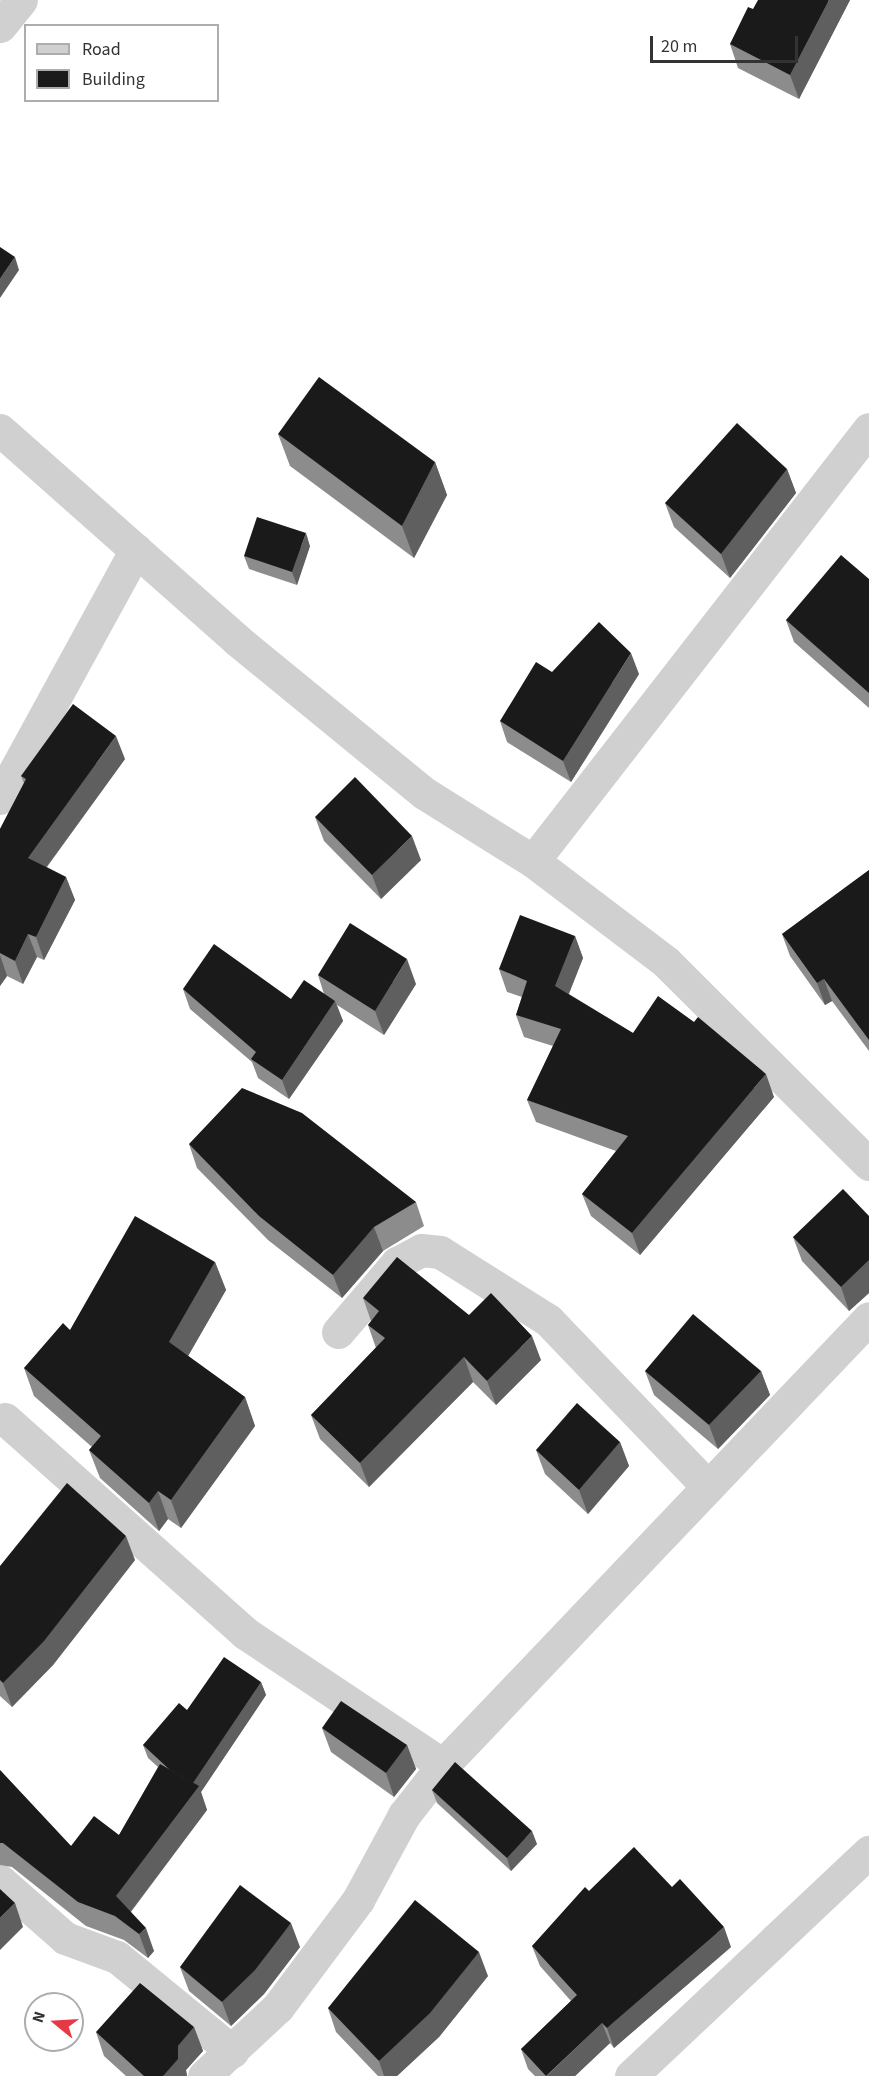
<!DOCTYPE html>
<html>
<head>
<meta charset="utf-8">
<style>
	body { margin:0 }
	#map { position:relative; width:869px; height:2076px; overflow:hidden; background:#fff; font-family:"Source Sans 3",sans-serif }
	div>[style] { position:absolute }
	[style*='--x'] { left:calc(var(--x)*1px); top:calc(var(--y)*1px); width:calc(var(--w)*1px); rotate:calc(var(--a)*1deg) }
	.minor>* { height:33px; margin:-16.5px; padding:0 16.5px; transform-origin:16.5px; border-radius:16.5px; background:#d0d0d0 }
	.wall>* { inset:0; background:#8c8c8c }
	.shaded-wall>* { inset:0; background:#5f5f5f }
	.building>* { inset:0; background:#1a1a1a }
	span { translate:-50% -50%; white-space:nowrap; text-align:center; line-height:1.15; -webkit-text-stroke:6px #fff; paint-order:stroke }
	.legend { position:absolute; left:24px; top:24px; width:195px; height:78px; box-sizing:border-box; background:#fff; border:2px solid #adadad; margin:0; padding:8px 10px; list-style:none; font-size:18px; color:#333 }
	.legend li { display:flex; align-items:center; gap:12px; height:30px }
	.legend b { width:30px; border:2px solid #adadad }
	.north { position:absolute; left:24px; top:1992px; width:60px; height:60px; box-sizing:border-box; background:#fff; border:2px solid #adadad; border-radius:50%; rotate:288deg; font-size:16px; font-weight:700; line-height:24px; text-align:center; color:#333 }
	.north::after { content:''; display:block; margin:auto; width:21px; height:27px; background:#e63946; clip-path:polygon(50% 0,100% 100%,50% 72%,0 100%) }
	.scale { position:absolute; left:650px; top:36px; width:148px; height:27px; box-sizing:border-box; border:3px solid #333; border-top:0; padding-left:8px; font-size:18px; line-height:21px; white-space:nowrap; color:#333; -webkit-text-stroke:4px #fff; paint-order:stroke }
</style>
</head>
<body>
<div id="map">
	<div class="minor">
		<i style="--x:0;--y:26;--w:33;--a:-51"></i>
		<i style="--x:0;--y:430;--w:317;--a:41.5"></i>
		<i style="--x:237;--y:640;--w:242;--a:39.3"></i>
		<i style="--x:424;--y:793;--w:128;--a:32"></i>
		<i style="--x:533;--y:861;--w:167;--a:37.2"></i>
		<i style="--x:666;--y:962;--w:286;--a:44.9"></i>
		<i style="--x:0;--y:798;--w:283;--a:-61.3"></i>
		<i style="--x:533;--y:861;--w:547;--a:-52.13"></i>
		<i style="--x:338;--y:1332;--w:91;--a:-49.5"></i>
		<i style="--x:397;--y:1263;--w:27;--a:-28"></i>
		<i style="--x:421;--y:1250;--w:19;--a:6"></i>
		<i style="--x:440;--y:1252;--w:128;--a:32.2"></i>
		<i style="--x:548;--y:1320;--w:231;--a:46.2"></i>
		<i style="--x:5;--y:1419;--w:322;--a:41.7"></i>
		<i style="--x:245;--y:1633;--w:238;--a:33.7"></i>
		<i style="--x:0;--y:1881;--w:86;--a:41.2"></i>
		<i style="--x:65;--y:1938;--w:55;--a:20.1"></i>
		<i style="--x:117;--y:1957;--w:149;--a:39.3"></i>
		<i style="--x:204;--y:2076;--w:101;--a:-43"></i>
		<i style="--x:278;--y:2007;--w:134;--a:-53.2"></i>
		<i style="--x:358;--y:1900;--w:97;--a:-61.6"></i>
		<i style="--x:404;--y:1815;--w:63;--a:-52"></i>
		<i style="--x:443;--y:1765;--w:617;--a:-46.38"></i>
		<i style="--x:631;--y:2076;--w:327;--a:-43.3"></i>
	</div>
	<div class="wall">
		<i style="clip-path:polygon(850px 0,799px 99px,738px 68px,730px 44px,753px 9px)"></i>
		<i style="clip-path:polygon(278px 434px,435px 462px,447px 495px,414px 558px,290px 466px)"></i>
		<i style="clip-path:polygon(787px 469px,796px 493px,730px 578px,674px 527px,665px 503px)"></i>
		<i style="clip-path:polygon(310px 546px,297px 585px,249px 569px,244px 556px)"></i>
		<i style="clip-path:polygon(869px 579px,869px 708px,794px 642px,786px 620px)"></i>
		<i style="clip-path:polygon(639px 674px,571px 782px,507px 742px,500px 721px)"></i>
		<i style="clip-path:polygon(125px 759px,47px 867px,66px 877px,75px 900px,44px 960px,37px 957px,23px 984px,7px 976px,0 986px,0 829px,24px 783px,21px 776px)"></i>
		<i style="clip-path:polygon(315px 817px,421px 860px,381px 899px,324px 841px)"></i>
		<i style="clip-path:polygon(869px 870px,869px 1051px,832px 1001px,825px 1005px,790px 956px,782px 934px)"></i>
		<i style="clip-path:polygon(575px 936px,583px 958px,569px 994px,633px 1033px,774px 1097px,640px 1255px,591px 1216px,582px 1194px,616px 1151px,536px 1122px,527px 1100px,553px 1046px,524px 1037px,516px 1015px,522px 997px,507px 992px,499px 969px)"></i>
		<i style="clip-path:polygon(318px 975px,416px 984px,384px 1035px,337px 1005px,343px 1021px,289px 1099px,258px 1078px,252px 1062px,190px 1009px,183px 989px,291px 999px,324px 994px)"></i>
		<i style="clip-path:polygon(189px 1144px,416px 1202px,424px 1226px,383px 1251px,342px 1298px,268px 1240px,197px 1168px)"></i>
		<i style="clip-path:polygon(869px 1216px,869px 1293px,849px 1311px,802px 1261px,793px 1237px)"></i>
		<i style="clip-path:polygon(215px 1262px,226px 1290px,188px 1356px,245px 1397px,255px 1426px,181px 1528px,168px 1519px,159px 1531px,100px 1478px,89px 1450px,92px 1447px,34px 1396px,24px 1368px,70px 1330px)"></i>
		<i style="clip-path:polygon(363px 1298px,469px 1315px,541px 1360px,496px 1405px,473px 1382px,369px 1487px,320px 1439px,311px 1415px,376px 1348px,368px 1325px,371px 1321px)"></i>
		<i style="clip-path:polygon(645px 1371px,761px 1371px,770px 1395px,718px 1449px,654px 1395px)"></i>
		<i style="clip-path:polygon(620px 1442px,629px 1466px,588px 1514px,545px 1474px,536px 1450px)"></i>
		<i style="clip-path:polygon(135px 1560px,53px 1665px,12px 1707px,0 1696px,0 1566px)"></i>
		<i style="clip-path:polygon(261px 1682px,266px 1695px,201px 1792px,207px 1810px,131px 1912px,154px 1951px,148px 1958px,124px 1940px,86px 1926px,12px 1867px,0 1865px,0 1770px,71px 1846px,119px 1835px,158px 1767px,148px 1758px,143px 1745px,187px 1710px)"></i>
		<i style="clip-path:polygon(322px 1728px,407px 1745px,416px 1769px,394px 1797px,331px 1752px)"></i>
		<i style="clip-path:polygon(432px 1790px,537px 1844px,511px 1871px,437px 1803px)"></i>
		<i style="clip-path:polygon(672px 1887px,731px 1947px,614px 2048px,610px 2043px,575px 2076px,535px 2076px,528px 2069px,521px 2049px,571px 2001px,540px 1966px,532px 1946px,589px 1891px)"></i>
		<i style="clip-path:polygon(300px 1947px,264px 1994px,231px 2026px,189px 1991px,180px 1967px)"></i>
		<i style="clip-path:polygon(488px 1976px,439px 2037px,397px 2076px,378px 2076px,336px 2032px,328px 2008px)"></i>
		<i style="clip-path:polygon(194px 2027px,203px 2051px,186px 2070px,187px 2076px,126px 2076px,104px 2056px,96px 2032px)"></i>
	</div>
	<div class="shaded-wall">
		<i style="clip-path:polygon(829px 0,850px 0,799px 99px,790px 75px)"></i>
		<i style="clip-path:polygon(15px 257px,19px 270px,0 298px,0 279px)"></i>
		<i style="clip-path:polygon(435px 462px,447px 495px,414px 558px,402px 526px)"></i>
		<i style="clip-path:polygon(787px 469px,796px 493px,730px 578px,721px 554px)"></i>
		<i style="clip-path:polygon(306px 533px,310px 546px,297px 585px,292px 572px)"></i>
		<i style="clip-path:polygon(631px 653px,639px 674px,571px 782px,563px 761px)"></i>
		<i style="clip-path:polygon(116px 736px,125px 759px,37px 880px,28px 858px)"></i>
		<i style="clip-path:polygon(412px 836px,421px 860px,381px 899px,372px 875px)"></i>
		<i style="clip-path:polygon(66px 877px,75px 900px,44px 960px,36px 937px)"></i>
		<i style="clip-path:polygon(28px 934px,37px 957px,23px 984px,15px 961px)"></i>
		<i style="clip-path:polygon(575px 936px,583px 958px,563px 1008px,555px 986px)"></i>
		<i style="clip-path:polygon(0 955px,7px 976px,0 986px)"></i>
		<i style="clip-path:polygon(407px 959px,416px 984px,384px 1035px,375px 1011px)"></i>
		<i style="clip-path:polygon(824px 979px,832px 1001px,825px 1005px,817px 983px)"></i>
		<i style="clip-path:polygon(335px 1001px,343px 1021px,289px 1099px,282px 1080px)"></i>
		<i style="clip-path:polygon(766px 1074px,774px 1097px,640px 1255px,632px 1233px)"></i>
		<i style="clip-path:polygon(374px 1227px,383px 1251px,342px 1298px,333px 1275px)"></i>
		<i style="clip-path:polygon(869px 1260px,869px 1293px,849px 1311px,841px 1287px)"></i>
		<i style="clip-path:polygon(215px 1262px,226px 1290px,180px 1370px,169px 1342px)"></i>
		<i style="clip-path:polygon(532px 1336px,541px 1360px,496px 1405px,487px 1381px)"></i>
		<i style="clip-path:polygon(464px 1357px,473px 1382px,369px 1487px,360px 1463px)"></i>
		<i style="clip-path:polygon(761px 1371px,770px 1395px,718px 1449px,709px 1425px)"></i>
		<i style="clip-path:polygon(245px 1397px,255px 1426px,181px 1528px,171px 1500px)"></i>
		<i style="clip-path:polygon(620px 1442px,629px 1466px,588px 1514px,579px 1490px)"></i>
		<i style="clip-path:polygon(158px 1491px,168px 1519px,159px 1531px,149px 1503px)"></i>
		<i style="clip-path:polygon(126px 1536px,135px 1560px,53px 1665px,12px 1707px,3px 1683px)"></i>
		<i style="clip-path:polygon(261px 1682px,266px 1695px,201px 1792px,207px 1810px,125px 1919px,116px 1896px)"></i>
		<i style="clip-path:polygon(407px 1745px,416px 1769px,394px 1797px,386px 1773px)"></i>
		<i style="clip-path:polygon(532px 1831px,537px 1844px,511px 1871px,507px 1858px)"></i>
		<i style="clip-path:polygon(15px 1903px,23px 1927px,0 1950px,0 1918px)"></i>
		<i style="clip-path:polygon(291px 1923px,300px 1947px,264px 1994px,231px 2026px,222px 2002px)"></i>
		<i style="clip-path:polygon(724px 1927px,731px 1947px,614px 2048px,607px 2028px)"></i>
		<i style="clip-path:polygon(146px 1928px,154px 1951px,148px 1958px,139px 1934px)"></i>
		<i style="clip-path:polygon(479px 1952px,488px 1976px,439px 2037px,397px 2076px,384px 2076px,379px 2061px)"></i>
		<i style="clip-path:polygon(602px 2023px,610px 2043px,575px 2076px,547px 2076px)"></i>
		<i style="clip-path:polygon(194px 2027px,203px 2051px,186px 2070px,187px 2076px,163px 2076px,178px 2046px)"></i>
	</div>
	<div class="building">
		<i style="clip-path:polygon(758px 0,829px 0,790px 75px,730px 44px,748px 7px,753px 9px)"></i>
		<i style="clip-path:polygon(0 247px,15px 257px,0 279px)"></i>
		<i style="clip-path:polygon(319px 377px,435px 462px,402px 526px,278px 434px)"></i>
		<i style="clip-path:polygon(737px 423px,787px 469px,721px 554px,665px 503px)"></i>
		<i style="clip-path:polygon(257px 517px,306px 533px,292px 572px,244px 556px)"></i>
		<i style="clip-path:polygon(841px 555px,869px 579px,869px 693px,786px 620px)"></i>
		<i style="clip-path:polygon(599px 622px,631px 653px,563px 761px,500px 721px,536px 662px,552px 672px)"></i>
		<i style="clip-path:polygon(73px 704px,116px 736px,28px 858px,66px 877px,36px 937px,28px 934px,15px 961px,0 953px,0 829px,26px 779px,21px 776px)"></i>
		<i style="clip-path:polygon(355px 777px,412px 836px,372px 875px,315px 817px)"></i>
		<i style="clip-path:polygon(869px 870px,869px 1040px,824px 979px,817px 983px,782px 934px)"></i>
		<i style="clip-path:polygon(520px 915px,575px 936px,555px 986px,633px 1033px,658px 996px,694px 1022px,698px 1017px,766px 1074px,632px 1233px,582px 1194px,628px 1136px,527px 1100px,561px 1029px,516px 1015px,527px 981px,499px 969px)"></i>
		<i style="clip-path:polygon(350px 923px,407px 959px,375px 1011px,318px 975px)"></i>
		<i style="clip-path:polygon(214px 944px,291px 999px,304px 980px,335px 1001px,282px 1080px,251px 1059px,256px 1052px,183px 989px)"></i>
		<i style="clip-path:polygon(242px 1088px,302px 1113px,416px 1202px,374px 1227px,333px 1275px,259px 1216px,189px 1144px)"></i>
		<i style="clip-path:polygon(843px 1189px,869px 1216px,869px 1260px,841px 1287px,793px 1237px)"></i>
		<i style="clip-path:polygon(135px 1216px,215px 1262px,169px 1342px,245px 1397px,171px 1500px,158px 1491px,149px 1503px,89px 1450px,101px 1436px,24px 1368px,63px 1323px,70px 1330px)"></i>
		<i style="clip-path:polygon(397px 1257px,469px 1315px,491px 1293px,532px 1336px,487px 1381px,464px 1357px,360px 1463px,311px 1415px,385px 1338px,368px 1325px,379px 1311px,363px 1298px)"></i>
		<i style="clip-path:polygon(693px 1314px,761px 1371px,709px 1425px,645px 1371px)"></i>
		<i style="clip-path:polygon(577px 1403px,620px 1442px,579px 1490px,536px 1450px)"></i>
		<i style="clip-path:polygon(67px 1483px,126px 1536px,44px 1641px,3px 1683px,0 1680px,0 1566px)"></i>
		<i style="clip-path:polygon(224px 1657px,261px 1682px,193px 1783px,170px 1770px,143px 1745px,179px 1703px,187px 1710px)"></i>
		<i style="clip-path:polygon(341px 1701px,407px 1745px,386px 1773px,322px 1728px)"></i>
		<i style="clip-path:polygon(455px 1762px,532px 1831px,507px 1858px,432px 1790px)"></i>
		<i style="clip-path:polygon(160px 1764px,199px 1786px,116px 1896px,146px 1928px,139px 1934px,115px 1916px,78px 1902px,3px 1843px,0 1843px,0 1770px,71px 1846px,94px 1816px,119px 1835px)"></i>
		<i style="clip-path:polygon(634px 1847px,672px 1887px,680px 1879px,724px 1927px,607px 2028px,602px 2023px,546px 2076px,521px 2049px,577px 1995px,532px 1946px,585px 1887px,589px 1891px)"></i>
		<i style="clip-path:polygon(240px 1885px,291px 1923px,255px 1970px,222px 2002px,180px 1967px)"></i>
		<i style="clip-path:polygon(0 1889px,15px 1903px,0 1918px)"></i>
		<i style="clip-path:polygon(415px 1900px,479px 1952px,430px 2013px,379px 2061px,328px 2008px)"></i>
		<i style="clip-path:polygon(140px 1983px,194px 2027px,178px 2046px,178px 2059px,163px 2076px,144px 2076px,96px 2032px)"></i>
	</div>
	<ul class="legend">
	<li><b style="height:8px;background:#d0d0d0"></b>Road</li>
	<li><b style="height:16px;background:#1a1a1a"></b>Building</li>
	</ul>
	<div class="north">N</div>
	<div class="scale">20 m</div>
</div>
</body>
</html>
